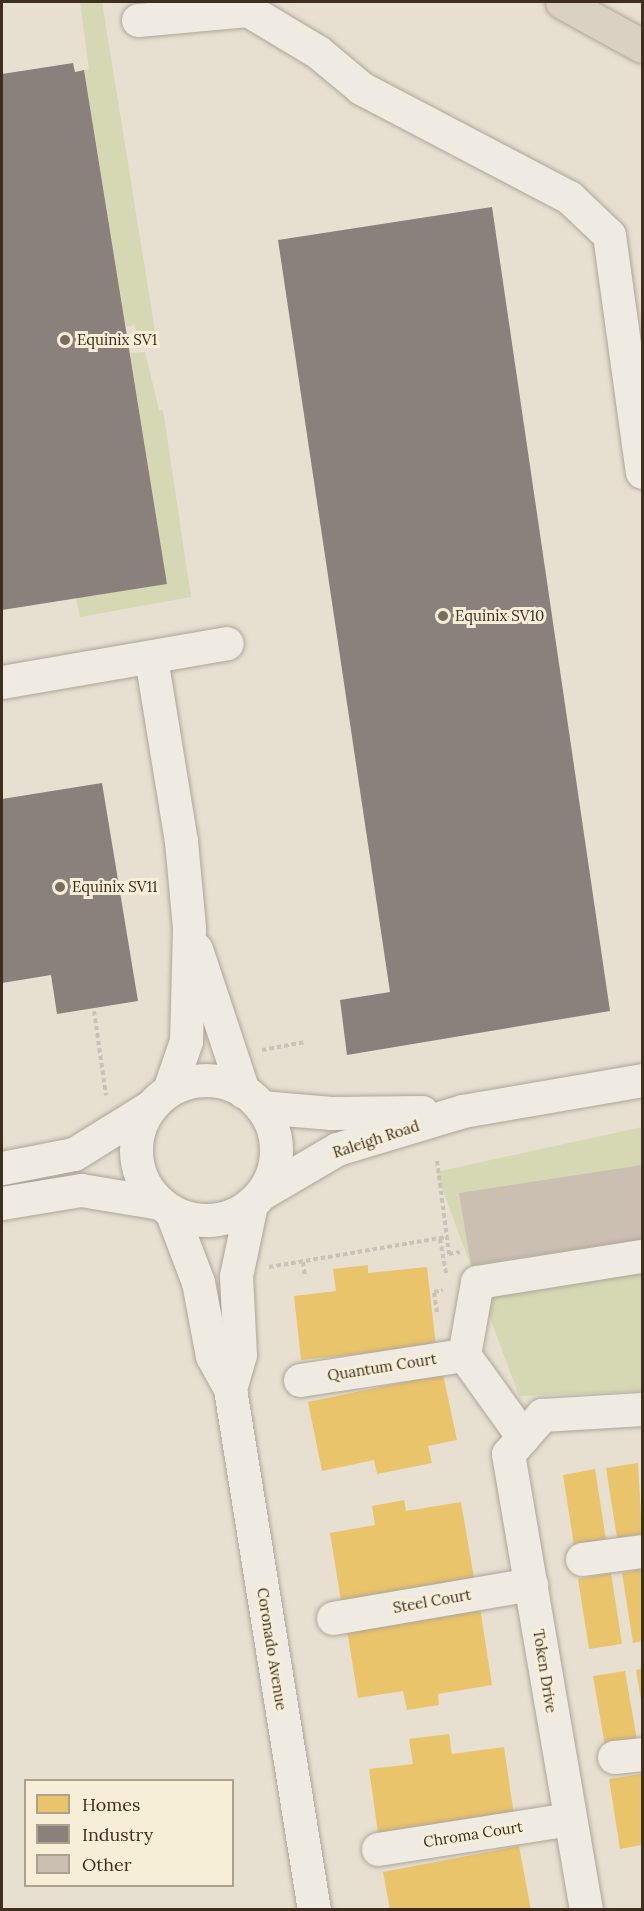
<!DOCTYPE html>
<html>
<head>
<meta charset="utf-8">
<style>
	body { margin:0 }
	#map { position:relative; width:644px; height:1911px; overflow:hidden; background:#e7e0d1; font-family:Lora,serif }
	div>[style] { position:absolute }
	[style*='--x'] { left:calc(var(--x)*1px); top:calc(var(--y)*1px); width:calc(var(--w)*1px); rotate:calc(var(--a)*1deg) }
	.green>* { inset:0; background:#d6d7b3 }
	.homes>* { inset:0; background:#e9c46a }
	.industry>* { inset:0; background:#8a817c }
	.building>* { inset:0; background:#cbbfb2 }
	.path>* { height:4px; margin-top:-2px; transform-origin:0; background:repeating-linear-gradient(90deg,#c8c2b9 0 4.5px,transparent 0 7.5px) }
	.roads { filter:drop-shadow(0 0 2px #ada599) drop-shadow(0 0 2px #ada599) }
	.minor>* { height:33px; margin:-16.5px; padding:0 16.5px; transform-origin:16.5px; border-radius:16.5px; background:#efebe3 }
	.minor>.ring { margin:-16.5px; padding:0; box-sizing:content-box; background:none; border:33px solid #efebe3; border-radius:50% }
	.highway>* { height:33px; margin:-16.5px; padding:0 16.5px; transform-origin:16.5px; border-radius:16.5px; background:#dad1c2 }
	.dots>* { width:16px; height:16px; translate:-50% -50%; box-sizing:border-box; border:3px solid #f7eed8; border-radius:50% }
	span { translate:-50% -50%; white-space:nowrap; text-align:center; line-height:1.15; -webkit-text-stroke:6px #f7eed8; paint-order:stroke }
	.poi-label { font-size:15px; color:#3d2e20 }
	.left { translate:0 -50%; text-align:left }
	.street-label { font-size:15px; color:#3d2e20 }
	.frame { position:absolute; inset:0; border:3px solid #3d2e20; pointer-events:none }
	.legend { position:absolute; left:24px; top:1779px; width:210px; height:108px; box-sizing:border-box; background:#f7eed8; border:2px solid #ada18e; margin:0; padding:8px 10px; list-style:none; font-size:18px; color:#3d2e20 }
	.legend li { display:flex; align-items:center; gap:12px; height:30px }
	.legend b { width:30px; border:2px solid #ada18e }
</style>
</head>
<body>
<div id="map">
	<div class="green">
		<i style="clip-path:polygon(80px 2px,102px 2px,156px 337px,138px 339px,135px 325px,126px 327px,84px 70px,89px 69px)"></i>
		<i style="clip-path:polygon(145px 352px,159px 410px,163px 410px,191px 597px,80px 617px,76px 598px,167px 584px,130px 353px)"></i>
		<i style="clip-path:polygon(642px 1127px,642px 1391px,519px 1396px,436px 1172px)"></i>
	</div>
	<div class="homes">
		<i style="clip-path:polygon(368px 1265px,368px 1273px,427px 1267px,436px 1346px,301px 1360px,294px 1296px,336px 1291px,333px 1269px)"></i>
		<i style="clip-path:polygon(443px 1374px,457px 1440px,428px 1446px,432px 1463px,377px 1474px,374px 1460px,322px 1471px,308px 1402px)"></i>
		<i style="clip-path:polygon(638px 1463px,642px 1534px,617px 1538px,606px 1468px)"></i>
		<i style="clip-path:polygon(595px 1469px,606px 1540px,574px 1545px,563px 1475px)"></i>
		<i style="clip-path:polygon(404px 1500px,406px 1511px,461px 1502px,474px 1578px,341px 1601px,330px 1533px,375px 1525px,372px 1506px)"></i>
		<i style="clip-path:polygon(642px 1569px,642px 1641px,633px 1643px,622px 1573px)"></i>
		<i style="clip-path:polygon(611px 1573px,622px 1644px,589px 1649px,578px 1579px)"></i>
		<i style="clip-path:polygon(480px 1608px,492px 1685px,438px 1694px,439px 1705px,407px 1710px,403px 1691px,358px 1698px,347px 1630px)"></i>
		<i style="clip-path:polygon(642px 1669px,642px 1699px,641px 1700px,636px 1670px)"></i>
		<i style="clip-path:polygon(625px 1671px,637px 1740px,605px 1746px,593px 1676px)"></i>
		<i style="clip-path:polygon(449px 1734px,452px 1754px,504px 1747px,514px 1815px,378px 1833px,369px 1769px,413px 1764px,409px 1739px)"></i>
		<i style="clip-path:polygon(641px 1774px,642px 1845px,620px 1849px,609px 1779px)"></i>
		<i style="clip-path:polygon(519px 1846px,531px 1910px,390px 1910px,383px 1872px)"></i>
	</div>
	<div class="industry">
		<i style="clip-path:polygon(73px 63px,75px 72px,84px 70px,167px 584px,2px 610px,2px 74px)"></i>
		<i style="clip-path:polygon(492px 207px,610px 1011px,347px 1055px,340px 1000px,390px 992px,278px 240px)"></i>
		<i style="clip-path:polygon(102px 783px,138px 1001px,57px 1014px,51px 975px,2px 983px,2px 799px)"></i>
	</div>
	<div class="building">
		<i style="clip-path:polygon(642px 1165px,642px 1239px,471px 1265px,459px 1193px)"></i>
	</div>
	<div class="path">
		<i style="--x:94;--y:1011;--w:85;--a:81.9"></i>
		<i style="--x:262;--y:1050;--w:44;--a:-10.5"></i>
		<i style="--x:437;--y:1161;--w:94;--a:82.6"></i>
		<i style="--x:449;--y:1254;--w:11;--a:-10"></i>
		<i style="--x:440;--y:1239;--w:35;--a:80"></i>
		<i style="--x:303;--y:1262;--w:14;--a:82"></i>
		<i style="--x:269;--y:1267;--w:181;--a:-9.6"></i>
		<i style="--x:437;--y:1312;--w:20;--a:-99"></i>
		<i style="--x:434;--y:1292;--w:9;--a:-13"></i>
	</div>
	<div class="roads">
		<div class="minor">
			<i style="--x:138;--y:20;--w:110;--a:-5.2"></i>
			<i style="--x:248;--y:10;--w:82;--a:31"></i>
			<i style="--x:318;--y:52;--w:56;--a:39.9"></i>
			<i style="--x:361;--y:88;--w:235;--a:27.7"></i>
			<i style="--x:569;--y:197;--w:55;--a:43.5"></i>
			<i style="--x:609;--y:235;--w:239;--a:82.1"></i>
			<i style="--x:151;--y:658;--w:185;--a:80.7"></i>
			<i style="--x:181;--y:841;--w:87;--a:84.7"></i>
			<i style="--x:189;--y:928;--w:113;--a:91.5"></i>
			<i style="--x:186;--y:1041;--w:52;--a:109.1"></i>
			<i style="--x:2;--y:682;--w:228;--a:-9.8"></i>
			<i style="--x:196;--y:949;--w:150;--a:71.7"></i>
			<i class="ring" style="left:136px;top:1080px;width:107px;height:107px"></i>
			<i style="--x:261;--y:1107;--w:70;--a:4.9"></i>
			<i style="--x:331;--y:1113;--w:91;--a:-0.6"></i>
			<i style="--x:2;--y:1168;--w:73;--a:-11"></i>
			<i style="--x:74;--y:1154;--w:91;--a:-31.9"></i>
			<i style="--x:262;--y:1193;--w:87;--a:-30.4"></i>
			<i style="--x:337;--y:1149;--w:132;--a:-16.8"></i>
			<i style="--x:463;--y:1111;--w:182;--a:-9.8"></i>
			<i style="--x:2;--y:1203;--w:80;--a:-9.3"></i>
			<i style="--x:81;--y:1190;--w:80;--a:9.3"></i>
			<i style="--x:171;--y:1211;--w:76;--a:69.2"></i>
			<i style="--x:198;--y:1282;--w:75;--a:79.3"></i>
			<i style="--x:212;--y:1356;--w:38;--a:61"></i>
			<i style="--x:230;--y:1389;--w:528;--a:80.84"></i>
			<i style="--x:300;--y:1380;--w:166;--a:-8.7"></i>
			<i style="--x:230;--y:1389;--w:35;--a:-74"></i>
			<i style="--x:240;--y:1355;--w:79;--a:-92.9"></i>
			<i style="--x:236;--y:1276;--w:74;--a:-78.2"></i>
			<i style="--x:523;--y:1437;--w:101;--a:-125.7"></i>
			<i style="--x:464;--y:1355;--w:74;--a:-79.9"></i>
			<i style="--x:477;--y:1282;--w:167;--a:-9"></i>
			<i style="--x:582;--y:1559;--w:61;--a:-7.6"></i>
			<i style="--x:333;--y:1618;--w:201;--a:-9.7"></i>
			<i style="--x:614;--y:1757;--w:28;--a:-6"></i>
			<i style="--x:378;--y:1849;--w:193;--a:-8.9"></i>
			<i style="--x:586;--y:1910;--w:463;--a:-99.7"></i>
			<i style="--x:508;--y:1454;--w:52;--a:-48.9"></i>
			<i style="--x:542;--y:1415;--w:100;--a:-3.4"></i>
		</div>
		<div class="highway">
			<i style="--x:562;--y:2;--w:91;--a:28.8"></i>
		</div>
	</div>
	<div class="dots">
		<i style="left:65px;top:340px;background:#786c5e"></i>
		<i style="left:443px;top:616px;background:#786c5e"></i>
		<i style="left:60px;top:887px;background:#786c5e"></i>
	</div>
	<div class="poi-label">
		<span class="left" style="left:77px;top:340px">Equinix SV1</span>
		<span class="left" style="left:455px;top:616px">Equinix SV10</span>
		<span class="left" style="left:72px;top:887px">Equinix SV11</span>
	</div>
	<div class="street-label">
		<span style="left:376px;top:1139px;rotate:-18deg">Raleigh Road</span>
		<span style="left:382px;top:1367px;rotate:-9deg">Quantum Court</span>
		<span style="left:432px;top:1601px;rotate:-10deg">Steel Court</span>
		<span style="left:272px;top:1649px;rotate:81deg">Coronado Avenue</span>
		<span style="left:545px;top:1671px;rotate:81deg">Token Drive</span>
		<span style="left:473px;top:1834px;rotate:-9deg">Chroma Court</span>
	</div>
	<div class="frame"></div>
	<ul class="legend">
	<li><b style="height:16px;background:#e9c46a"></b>Homes</li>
	<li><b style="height:16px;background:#8a817c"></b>Industry</li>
	<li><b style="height:16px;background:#cbbfb2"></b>Other</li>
	</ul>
</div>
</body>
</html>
